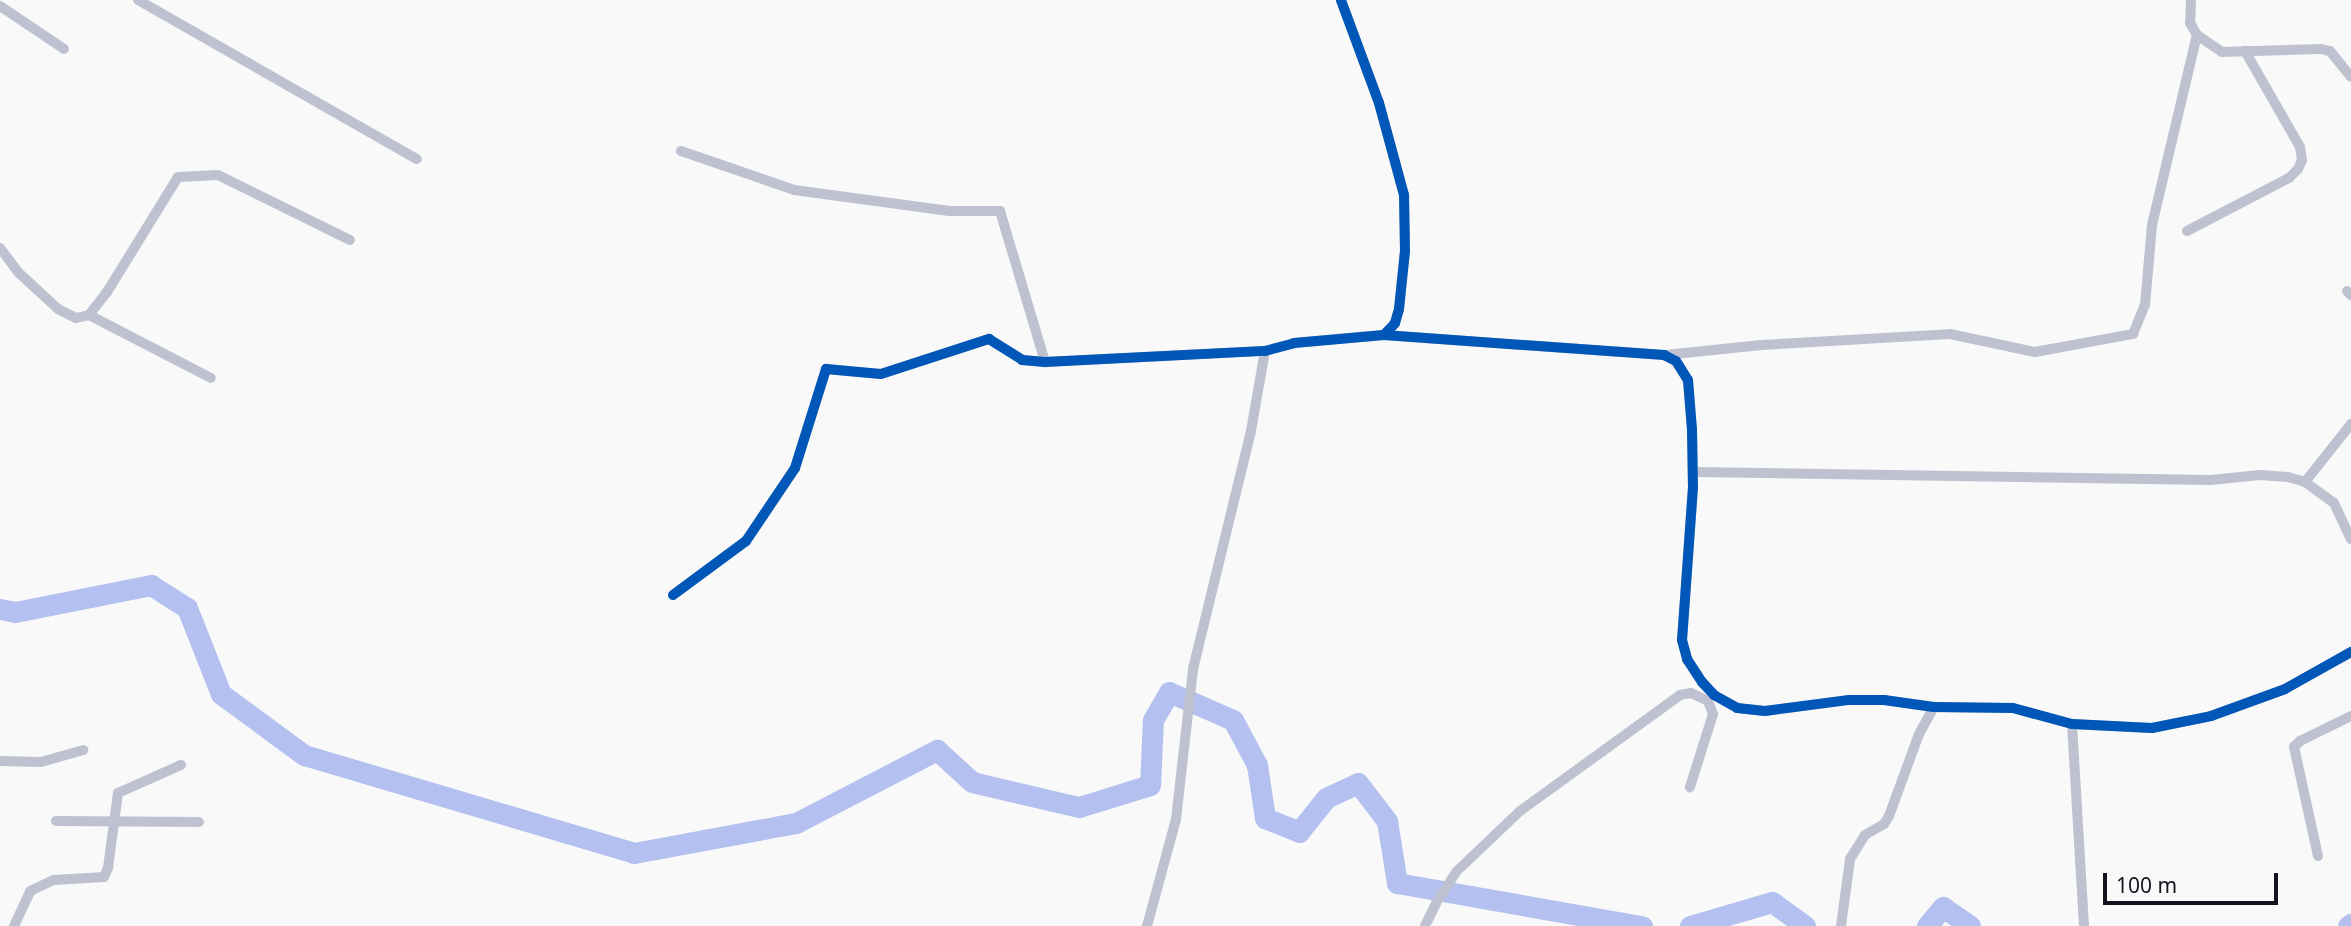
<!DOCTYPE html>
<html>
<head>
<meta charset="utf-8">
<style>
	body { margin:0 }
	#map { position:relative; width:2351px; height:926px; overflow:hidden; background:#f9f9f9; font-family:"Noto Sans",sans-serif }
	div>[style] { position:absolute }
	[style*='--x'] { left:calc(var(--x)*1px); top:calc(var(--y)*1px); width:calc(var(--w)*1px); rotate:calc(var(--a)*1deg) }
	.river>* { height:21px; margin:-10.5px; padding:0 10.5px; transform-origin:10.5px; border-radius:10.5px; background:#b3c0f0 }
	.minor>* { height:10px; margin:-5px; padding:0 5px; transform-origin:5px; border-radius:5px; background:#bec2d0 }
	.cycleway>* { height:10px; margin:-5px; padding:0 5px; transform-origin:5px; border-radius:5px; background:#0057b8 }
	span { translate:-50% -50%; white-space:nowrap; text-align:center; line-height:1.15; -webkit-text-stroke:5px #f9f9f9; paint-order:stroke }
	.scale { position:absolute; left:2103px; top:873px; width:175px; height:32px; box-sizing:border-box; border:4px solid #121520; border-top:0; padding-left:9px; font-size:21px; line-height:24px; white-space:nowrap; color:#121520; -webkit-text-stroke:5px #f9f9f9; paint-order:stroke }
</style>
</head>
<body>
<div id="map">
	<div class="river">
		<i style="--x:0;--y:609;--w:15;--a:11"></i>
		<i style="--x:15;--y:612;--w:139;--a:-11.2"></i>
		<i style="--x:151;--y:585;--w:43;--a:32.6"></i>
		<i style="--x:187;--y:608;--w:92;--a:68.4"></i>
		<i style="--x:221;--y:694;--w:103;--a:36.3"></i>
		<i style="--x:304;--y:755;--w:344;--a:16.5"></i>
		<i style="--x:634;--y:853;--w:165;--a:-10.5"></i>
		<i style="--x:796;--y:823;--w:159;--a:-27.4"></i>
		<i style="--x:937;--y:750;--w:47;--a:42.4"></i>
		<i style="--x:972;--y:782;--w:110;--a:13.2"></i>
		<i style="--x:1079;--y:807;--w:74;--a:-17.2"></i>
		<i style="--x:1150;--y:785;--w:65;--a:-87.4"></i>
		<i style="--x:1153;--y:720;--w:32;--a:-60"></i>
		<i style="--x:1169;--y:692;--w:70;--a:23.6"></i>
		<i style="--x:1233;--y:720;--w:51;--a:61.9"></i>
		<i style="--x:1257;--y:765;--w:54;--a:81.4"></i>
		<i style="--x:1265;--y:818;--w:37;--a:22"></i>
		<i style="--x:1299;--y:832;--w:43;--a:-51.5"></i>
		<i style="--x:1326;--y:798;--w:35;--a:-25"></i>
		<i style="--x:1358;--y:783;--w:48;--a:52.7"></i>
		<i style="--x:1387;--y:821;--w:63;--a:80.8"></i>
		<i style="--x:1397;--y:883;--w:249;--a:10"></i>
		<i style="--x:1690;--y:926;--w:85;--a:-16.3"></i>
		<i style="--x:1772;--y:902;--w:41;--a:36"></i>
		<i style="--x:1927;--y:926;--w:25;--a:-50"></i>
		<i style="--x:1943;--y:907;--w:33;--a:35"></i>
		<i style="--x:2348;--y:926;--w:4;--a:-34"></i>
	</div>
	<div class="minor">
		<i style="--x:138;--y:0;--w:321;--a:29.7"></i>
		<i style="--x:2191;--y:0;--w:23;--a:92"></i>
		<i style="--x:2190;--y:23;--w:14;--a:60"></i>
		<i style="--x:2197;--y:35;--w:30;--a:34"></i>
		<i style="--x:2222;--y:52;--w:99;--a:-1.7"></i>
		<i style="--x:2321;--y:49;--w:9;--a:13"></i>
		<i style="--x:2330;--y:51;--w:33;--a:51"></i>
		<i style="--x:0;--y:6;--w:77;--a:33.9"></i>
		<i style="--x:681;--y:151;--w:120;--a:19"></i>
		<i style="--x:794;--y:190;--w:157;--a:7.7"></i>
		<i style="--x:950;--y:211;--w:50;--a:0"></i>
		<i style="--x:1000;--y:211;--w:158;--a:73.4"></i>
		<i style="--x:2187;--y:231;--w:115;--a:-27.5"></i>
		<i style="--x:2289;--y:178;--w:13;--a:-45"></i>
		<i style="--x:2298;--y:169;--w:10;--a:-66"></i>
		<i style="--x:2302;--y:160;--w:13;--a:-99"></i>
		<i style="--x:2300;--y:147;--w:111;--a:-119.8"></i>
		<i style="--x:0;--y:248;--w:31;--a:53"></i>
		<i style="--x:19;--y:273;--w:53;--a:42.7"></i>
		<i style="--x:58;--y:309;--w:20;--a:27"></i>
		<i style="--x:76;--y:318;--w:13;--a:-13"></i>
		<i style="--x:89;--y:315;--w:29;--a:-52"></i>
		<i style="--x:107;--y:292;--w:135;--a:-58.3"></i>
		<i style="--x:178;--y:177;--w:40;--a:-2.9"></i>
		<i style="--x:218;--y:175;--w:147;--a:26.2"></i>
		<i style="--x:2347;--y:291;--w:6;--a:45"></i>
		<i style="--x:89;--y:315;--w:137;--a:27.3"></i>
		<i style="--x:1384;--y:335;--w:281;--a:4.1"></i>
		<i style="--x:1664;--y:355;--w:13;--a:27"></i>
		<i style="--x:1676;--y:361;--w:22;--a:58"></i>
		<i style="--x:1688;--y:380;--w:50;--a:85.4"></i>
		<i style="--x:1692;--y:430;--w:57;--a:89"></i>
		<i style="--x:1693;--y:487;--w:153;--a:94.1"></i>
		<i style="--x:1682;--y:640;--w:20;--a:75"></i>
		<i style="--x:1687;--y:659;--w:27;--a:57"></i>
		<i style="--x:1702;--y:682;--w:18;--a:47"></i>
		<i style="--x:1714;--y:695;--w:26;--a:29"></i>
		<i style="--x:1737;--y:708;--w:28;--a:6"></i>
		<i style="--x:1765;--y:711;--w:85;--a:-7.5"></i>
		<i style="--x:1849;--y:700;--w:35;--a:0"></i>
		<i style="--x:1884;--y:700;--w:50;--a:8"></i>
		<i style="--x:1934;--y:707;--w:79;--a:0.7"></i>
		<i style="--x:2013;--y:708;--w:61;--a:15.2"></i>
		<i style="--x:2072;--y:724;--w:80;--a:2.9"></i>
		<i style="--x:2152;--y:728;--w:60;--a:-11.5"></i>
		<i style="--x:2211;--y:716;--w:79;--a:-20"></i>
		<i style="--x:2285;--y:689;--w:76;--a:-29.3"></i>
		<i style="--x:1665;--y:355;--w:97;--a:-5.9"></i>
		<i style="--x:1761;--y:345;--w:189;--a:-3.3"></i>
		<i style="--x:1950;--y:334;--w:87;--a:12"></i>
		<i style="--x:2035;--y:352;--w:100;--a:-10.4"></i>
		<i style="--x:2133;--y:334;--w:31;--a:-68"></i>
		<i style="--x:2145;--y:305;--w:80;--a:-85"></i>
		<i style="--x:2152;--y:225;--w:195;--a:-76.7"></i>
		<i style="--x:1693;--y:472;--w:518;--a:0.88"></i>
		<i style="--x:2211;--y:480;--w:49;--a:-5.8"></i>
		<i style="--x:2260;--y:475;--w:28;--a:4"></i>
		<i style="--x:2288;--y:477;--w:18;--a:16"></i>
		<i style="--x:2305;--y:482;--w:36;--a:36"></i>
		<i style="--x:2334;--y:503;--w:40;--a:65"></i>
		<i style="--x:2305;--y:482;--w:74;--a:-51.6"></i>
		<i style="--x:673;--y:595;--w:91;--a:-36.5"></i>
		<i style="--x:746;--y:541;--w:88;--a:-56.1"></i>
		<i style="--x:795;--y:468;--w:104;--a:-72.6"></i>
		<i style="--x:826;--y:369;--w:55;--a:5.2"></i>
		<i style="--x:881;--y:374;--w:114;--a:-18"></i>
		<i style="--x:989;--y:339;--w:39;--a:32"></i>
		<i style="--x:1022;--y:360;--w:23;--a:5"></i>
		<i style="--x:1045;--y:362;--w:220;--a:-2.9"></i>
		<i style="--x:1265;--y:351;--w:30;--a:-15"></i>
		<i style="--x:1294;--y:343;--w:90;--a:-5.1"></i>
		<i style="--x:1384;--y:335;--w:16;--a:-47"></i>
		<i style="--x:1395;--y:323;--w:15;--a:-74"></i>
		<i style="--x:1399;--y:309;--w:58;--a:-84.1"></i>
		<i style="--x:1405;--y:251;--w:56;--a:-91"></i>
		<i style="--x:1404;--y:195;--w:95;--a:-105.2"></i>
		<i style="--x:1379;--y:103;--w:110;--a:-110.3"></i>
		<i style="--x:2072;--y:724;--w:202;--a:86.6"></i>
		<i style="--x:0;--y:761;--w:41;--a:1.4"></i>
		<i style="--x:41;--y:762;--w:44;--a:-15.9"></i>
		<i style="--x:56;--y:821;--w:143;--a:0.4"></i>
		<i style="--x:2318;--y:856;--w:112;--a:-102.4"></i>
		<i style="--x:2294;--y:747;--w:8;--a:-45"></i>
		<i style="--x:2300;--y:741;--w:57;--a:-26.1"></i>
		<i style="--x:14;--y:926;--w:38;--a:-65"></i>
		<i style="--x:30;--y:891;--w:26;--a:-25"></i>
		<i style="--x:54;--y:880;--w:50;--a:-3.4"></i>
		<i style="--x:104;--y:877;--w:10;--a:-66"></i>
		<i style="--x:108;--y:868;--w:76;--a:-82.4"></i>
		<i style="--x:118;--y:793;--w:69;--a:-24"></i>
		<i style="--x:1147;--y:926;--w:111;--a:-74.8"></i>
		<i style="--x:1176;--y:819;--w:151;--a:-83.5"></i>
		<i style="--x:1193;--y:669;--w:245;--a:-76.3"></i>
		<i style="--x:1251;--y:431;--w:81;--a:-80.1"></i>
		<i style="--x:1425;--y:926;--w:25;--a:-64"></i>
		<i style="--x:1436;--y:903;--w:38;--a:-57"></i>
		<i style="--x:1457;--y:871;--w:87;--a:-43.6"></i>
		<i style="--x:1520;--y:811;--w:198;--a:-35.9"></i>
		<i style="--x:1680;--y:695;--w:11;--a:-10"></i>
		<i style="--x:1691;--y:693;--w:19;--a:25"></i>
		<i style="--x:1708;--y:701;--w:14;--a:69"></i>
		<i style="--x:1713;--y:714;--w:77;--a:107.5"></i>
		<i style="--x:1841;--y:926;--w:68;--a:-82.3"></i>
		<i style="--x:1850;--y:859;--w:28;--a:-58"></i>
		<i style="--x:1865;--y:835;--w:22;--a:-30"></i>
		<i style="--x:1884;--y:824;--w:9;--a:-58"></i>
		<i style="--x:1889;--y:816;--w:87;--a:-69.9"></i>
		<i style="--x:1919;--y:734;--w:31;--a:-61"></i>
	</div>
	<div class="cycleway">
		<i style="--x:1384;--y:335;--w:281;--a:4.1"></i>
		<i style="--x:1664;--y:355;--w:13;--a:27"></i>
		<i style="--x:1676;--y:361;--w:22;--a:58"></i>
		<i style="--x:1688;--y:380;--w:50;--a:85.4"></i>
		<i style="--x:1692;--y:430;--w:57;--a:89"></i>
		<i style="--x:1693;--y:487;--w:153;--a:94.1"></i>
		<i style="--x:1682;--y:640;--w:20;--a:75"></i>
		<i style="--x:1687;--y:659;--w:27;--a:57"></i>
		<i style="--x:1702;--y:682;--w:18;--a:47"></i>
		<i style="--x:1714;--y:695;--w:26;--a:29"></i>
		<i style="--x:1737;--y:708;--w:28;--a:6"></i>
		<i style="--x:1765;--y:711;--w:85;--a:-7.5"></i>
		<i style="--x:1849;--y:700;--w:35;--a:0"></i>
		<i style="--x:1884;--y:700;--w:50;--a:8"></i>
		<i style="--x:1934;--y:707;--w:79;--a:0.7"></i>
		<i style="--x:2013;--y:708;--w:61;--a:15.2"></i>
		<i style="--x:2072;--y:724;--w:80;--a:2.9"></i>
		<i style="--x:2152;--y:728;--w:60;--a:-11.5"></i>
		<i style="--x:2211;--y:716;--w:79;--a:-20"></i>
		<i style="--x:2285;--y:689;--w:76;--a:-29.3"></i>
		<i style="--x:673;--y:595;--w:91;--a:-36.5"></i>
		<i style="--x:746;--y:541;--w:88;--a:-56.1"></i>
		<i style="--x:795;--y:468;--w:104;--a:-72.6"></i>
		<i style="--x:826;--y:369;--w:55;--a:5.2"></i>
		<i style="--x:881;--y:374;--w:114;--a:-18"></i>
		<i style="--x:989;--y:339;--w:39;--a:32"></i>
		<i style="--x:1022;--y:360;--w:23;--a:5"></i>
		<i style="--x:1045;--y:362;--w:220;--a:-2.9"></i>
		<i style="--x:1265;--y:351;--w:30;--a:-15"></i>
		<i style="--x:1294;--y:343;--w:90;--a:-5.1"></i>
		<i style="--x:1384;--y:335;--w:16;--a:-47"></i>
		<i style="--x:1395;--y:323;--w:15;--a:-74"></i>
		<i style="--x:1399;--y:309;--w:58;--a:-84.1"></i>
		<i style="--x:1405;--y:251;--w:56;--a:-91"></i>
		<i style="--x:1404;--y:195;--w:95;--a:-105.2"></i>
		<i style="--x:1379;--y:103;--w:110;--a:-110.3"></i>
	</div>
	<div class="scale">100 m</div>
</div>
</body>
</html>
